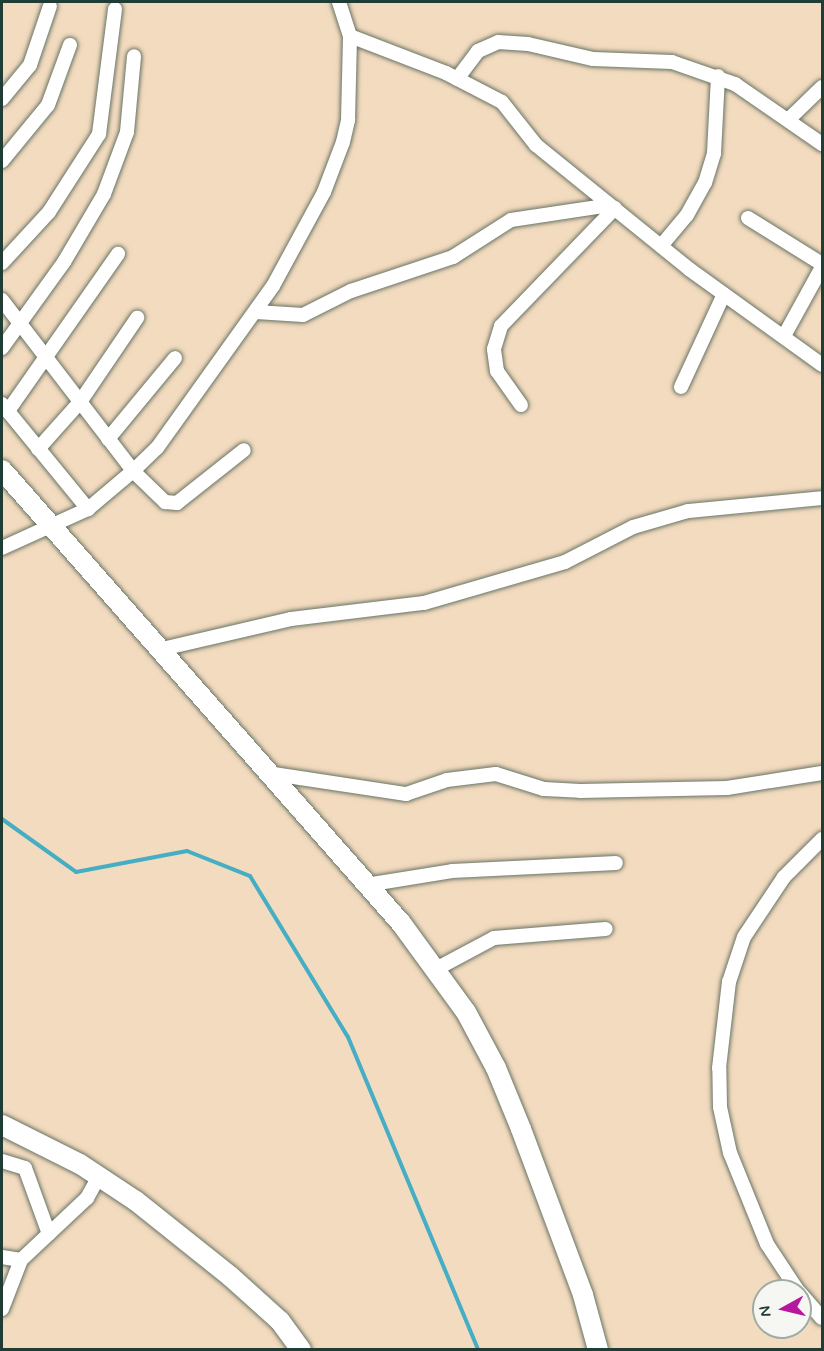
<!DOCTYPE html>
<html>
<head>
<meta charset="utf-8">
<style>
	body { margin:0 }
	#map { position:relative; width:824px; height:1351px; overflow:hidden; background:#f3dbbf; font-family:Mynerve,sans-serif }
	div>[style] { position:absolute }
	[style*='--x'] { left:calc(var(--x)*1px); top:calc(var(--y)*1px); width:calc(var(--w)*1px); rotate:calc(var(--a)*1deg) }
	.stream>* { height:4px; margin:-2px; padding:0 2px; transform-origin:2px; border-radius:2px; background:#45aec5 }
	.roads { filter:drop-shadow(0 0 2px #697465) drop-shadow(0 0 2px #697465) }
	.street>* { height:14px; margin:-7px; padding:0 7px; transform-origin:7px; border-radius:7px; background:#fff }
	.secondary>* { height:20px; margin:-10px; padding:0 10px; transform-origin:10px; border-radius:10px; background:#fff }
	span { translate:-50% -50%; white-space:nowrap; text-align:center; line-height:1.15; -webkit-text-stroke:4.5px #f6f6f2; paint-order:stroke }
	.frame { position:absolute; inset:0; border:3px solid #1f3d34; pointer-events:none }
	.north { position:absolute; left:752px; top:1279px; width:60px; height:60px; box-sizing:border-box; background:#f6f6f2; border:2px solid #a0aca6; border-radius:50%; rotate:262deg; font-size:16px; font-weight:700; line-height:24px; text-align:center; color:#1f3d34 }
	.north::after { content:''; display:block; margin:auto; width:21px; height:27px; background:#b5179e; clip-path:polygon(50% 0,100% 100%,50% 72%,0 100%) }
</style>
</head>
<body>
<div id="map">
	<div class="stream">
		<i style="--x:2;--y:819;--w:91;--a:35.6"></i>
		<i style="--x:76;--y:872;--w:113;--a:-10.7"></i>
		<i style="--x:187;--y:851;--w:68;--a:21.6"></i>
		<i style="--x:250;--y:876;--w:188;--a:58.7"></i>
		<i style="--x:348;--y:1037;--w:339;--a:67.4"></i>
	</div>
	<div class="roads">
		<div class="street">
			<i style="--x:350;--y:36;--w:103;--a:21.1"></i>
			<i style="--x:446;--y:73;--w:63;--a:27.4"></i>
			<i style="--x:502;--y:102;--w:55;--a:51.7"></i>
			<i style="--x:536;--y:145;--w:197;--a:39"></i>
			<i style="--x:689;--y:269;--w:164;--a:35.8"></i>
			<i style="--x:457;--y:79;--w:35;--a:-53"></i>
			<i style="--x:478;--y:51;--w:22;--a:-24"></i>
			<i style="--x:498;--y:42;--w:30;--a:4"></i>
			<i style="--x:528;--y:44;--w:67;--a:13"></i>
			<i style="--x:593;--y:59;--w:79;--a:2.2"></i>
			<i style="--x:672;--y:62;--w:67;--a:19.2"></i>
			<i style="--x:735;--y:84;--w:106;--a:34.6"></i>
			<i style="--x:2;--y:99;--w:44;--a:-50.5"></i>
			<i style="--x:30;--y:65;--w:62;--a:-71.3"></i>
			<i style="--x:789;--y:119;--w:46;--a:-44.1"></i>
			<i style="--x:2;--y:161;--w:72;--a:-50.6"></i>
			<i style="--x:48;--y:105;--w:64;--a:-69.9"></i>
			<i style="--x:748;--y:218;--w:87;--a:31.9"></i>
			<i style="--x:661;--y:246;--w:40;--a:-50"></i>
			<i style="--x:687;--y:215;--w:37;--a:-61"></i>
			<i style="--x:705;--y:183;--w:31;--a:-73"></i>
			<i style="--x:714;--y:153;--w:77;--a:-87"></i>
			<i style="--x:2;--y:263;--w:69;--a:-47.3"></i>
			<i style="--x:49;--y:212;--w:93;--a:-57.3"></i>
			<i style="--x:99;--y:134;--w:126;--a:-82.7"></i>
			<i style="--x:2;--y:300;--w:215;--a:52.5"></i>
			<i style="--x:133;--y:471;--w:45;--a:44.1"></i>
			<i style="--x:165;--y:502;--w:12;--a:5"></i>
			<i style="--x:177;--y:503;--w:85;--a:-38.3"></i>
			<i style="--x:256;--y:312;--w:47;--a:3.7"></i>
			<i style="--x:303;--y:315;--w:54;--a:-26.6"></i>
			<i style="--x:351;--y:291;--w:108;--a:-18.4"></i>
			<i style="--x:453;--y:257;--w:69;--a:-32.5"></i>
			<i style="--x:511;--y:220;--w:100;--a:-8.6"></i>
			<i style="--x:784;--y:336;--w:79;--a:-61.2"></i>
			<i style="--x:2;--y:348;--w:106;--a:-54.2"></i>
			<i style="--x:64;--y:262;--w:79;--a:-59.5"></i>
			<i style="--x:104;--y:194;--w:66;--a:-69.6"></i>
			<i style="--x:127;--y:132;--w:76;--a:-84.7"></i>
			<i style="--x:681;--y:387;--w:102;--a:-65.2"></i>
			<i style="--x:2;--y:404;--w:136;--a:50.7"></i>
			<i style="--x:521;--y:405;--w:42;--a:-125.2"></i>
			<i style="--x:497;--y:371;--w:22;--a:-98"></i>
			<i style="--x:494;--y:349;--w:24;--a:-73"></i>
			<i style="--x:501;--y:326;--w:164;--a:-46"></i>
			<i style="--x:8;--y:411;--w:192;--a:-55"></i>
			<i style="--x:108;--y:439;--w:105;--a:-50.4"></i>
			<i style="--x:38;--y:449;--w:63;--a:-48.2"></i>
			<i style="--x:80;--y:402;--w:102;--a:-55.8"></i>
			<i style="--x:2;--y:548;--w:94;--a:-24.4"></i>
			<i style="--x:88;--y:509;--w:59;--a:-40.2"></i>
			<i style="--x:133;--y:471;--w:33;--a:-44"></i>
			<i style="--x:157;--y:448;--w:199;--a:-54.4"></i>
			<i style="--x:273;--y:286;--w:107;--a:-61.5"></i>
			<i style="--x:324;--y:192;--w:53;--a:-69.2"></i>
			<i style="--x:343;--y:142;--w:23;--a:-77"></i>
			<i style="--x:348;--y:120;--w:84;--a:-88.6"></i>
			<i style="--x:350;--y:36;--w:36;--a:-108"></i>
			<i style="--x:162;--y:649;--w:132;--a:-13.1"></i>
			<i style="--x:291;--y:619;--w:134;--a:-6.9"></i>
			<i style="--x:424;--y:603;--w:147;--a:-16.2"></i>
			<i style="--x:565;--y:562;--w:76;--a:-27.2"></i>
			<i style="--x:633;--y:527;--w:57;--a:-16.2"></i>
			<i style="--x:688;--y:511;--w:135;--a:-5.5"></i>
			<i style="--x:267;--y:773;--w:141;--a:8.6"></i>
			<i style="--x:406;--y:794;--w:43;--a:-18.9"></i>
			<i style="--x:447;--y:780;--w:49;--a:-7"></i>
			<i style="--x:496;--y:774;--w:50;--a:17.4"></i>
			<i style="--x:544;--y:789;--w:36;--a:3"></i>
			<i style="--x:580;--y:791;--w:147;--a:-1.2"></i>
			<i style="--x:727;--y:788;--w:96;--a:-9"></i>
			<i style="--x:366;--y:885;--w:87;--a:-9.2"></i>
			<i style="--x:452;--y:871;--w:164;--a:-2.8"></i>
			<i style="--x:436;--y:969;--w:66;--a:-28.1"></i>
			<i style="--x:494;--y:938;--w:112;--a:-4.6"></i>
			<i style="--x:2;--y:1161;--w:24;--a:17"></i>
			<i style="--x:25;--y:1168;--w:70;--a:70"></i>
			<i style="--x:2;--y:1257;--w:19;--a:9"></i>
			<i style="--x:798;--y:1291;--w:56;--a:-123.4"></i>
			<i style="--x:767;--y:1244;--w:98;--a:-112.1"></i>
			<i style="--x:730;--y:1153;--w:47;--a:-102.3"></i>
			<i style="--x:720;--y:1107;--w:39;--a:-91"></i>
			<i style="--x:719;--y:1068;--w:87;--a:-83.4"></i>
			<i style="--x:729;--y:982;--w:47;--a:-71.6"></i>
			<i style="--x:744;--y:937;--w:72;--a:-56.3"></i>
			<i style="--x:784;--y:877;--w:54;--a:-45"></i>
			<i style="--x:800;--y:1293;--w:33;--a:49"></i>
			<i style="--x:2;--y:1309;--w:53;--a:-68.8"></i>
			<i style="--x:21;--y:1260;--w:91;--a:-43.2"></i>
			<i style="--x:87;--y:1198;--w:25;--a:-61"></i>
		</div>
		<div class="secondary">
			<i style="--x:2;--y:470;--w:604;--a:48.63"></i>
			<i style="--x:401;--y:923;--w:110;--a:53.9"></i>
			<i style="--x:466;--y:1012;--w:64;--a:61.8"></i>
			<i style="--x:496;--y:1068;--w:66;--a:67.7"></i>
			<i style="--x:521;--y:1129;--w:177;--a:69.5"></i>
			<i style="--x:583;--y:1295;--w:57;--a:74.7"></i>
			<i style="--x:2;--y:1125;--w:87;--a:26.6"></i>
			<i style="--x:80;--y:1164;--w:67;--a:33.5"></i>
			<i style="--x:136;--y:1201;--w:120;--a:38.6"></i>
			<i style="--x:230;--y:1276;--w:67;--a:42"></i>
			<i style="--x:280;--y:1321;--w:36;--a:54"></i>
		</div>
	</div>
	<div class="frame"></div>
	<div class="north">N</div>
</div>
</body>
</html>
